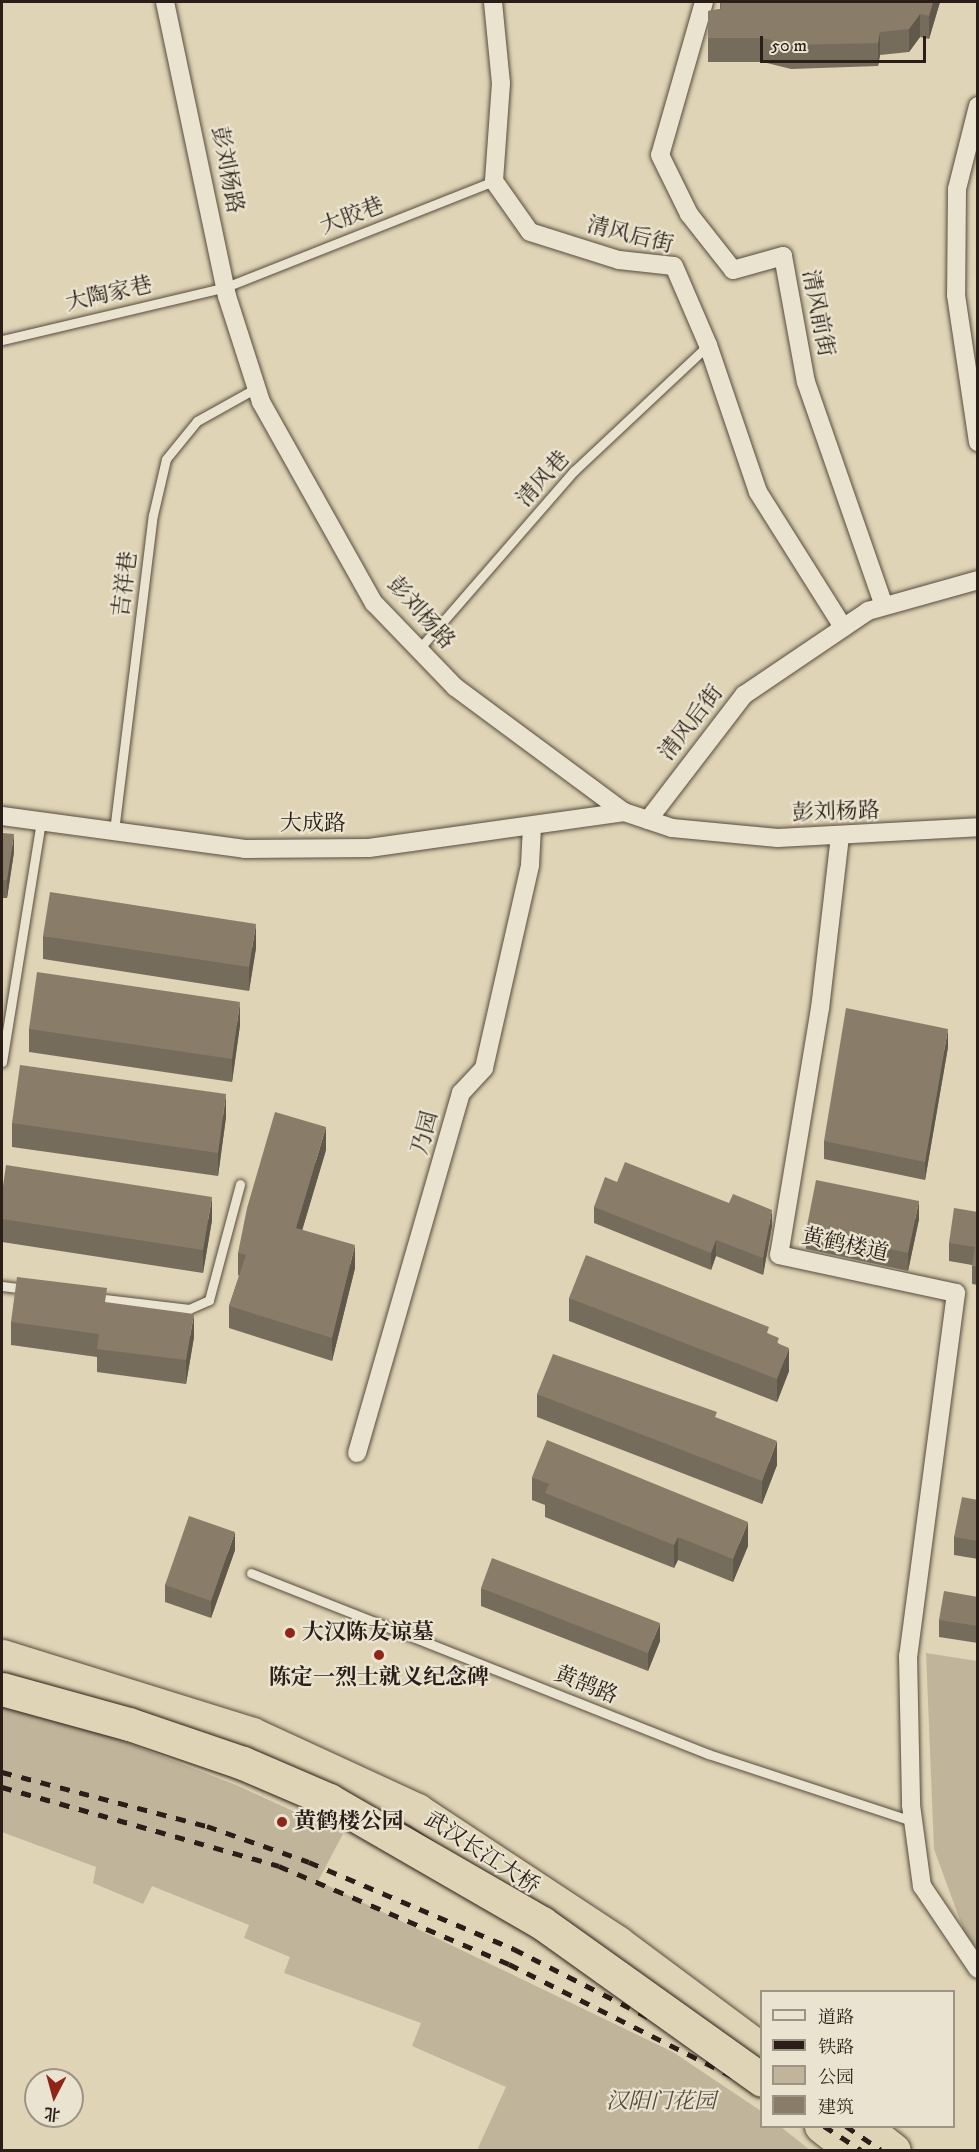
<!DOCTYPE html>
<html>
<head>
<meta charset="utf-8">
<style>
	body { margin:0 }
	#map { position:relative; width:979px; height:2152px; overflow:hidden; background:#dfd4b5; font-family:"IM FELL DW Pica","Noto Serif SC",serif }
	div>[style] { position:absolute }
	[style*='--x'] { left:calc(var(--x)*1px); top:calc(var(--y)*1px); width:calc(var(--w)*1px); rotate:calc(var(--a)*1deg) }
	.green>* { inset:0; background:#c0b59a }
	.roads { filter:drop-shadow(0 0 2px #584c3f) drop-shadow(0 0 2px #584c3f) }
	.lane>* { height:9px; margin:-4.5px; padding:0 4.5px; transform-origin:4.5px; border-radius:4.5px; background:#eae3cf }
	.street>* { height:18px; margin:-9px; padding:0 9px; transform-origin:9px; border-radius:9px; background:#eae3cf }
	.highway>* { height:33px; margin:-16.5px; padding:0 16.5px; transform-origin:16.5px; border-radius:16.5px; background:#dfd4b5 }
	.rail>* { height:4.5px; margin-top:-2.25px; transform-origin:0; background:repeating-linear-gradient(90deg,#2b1e18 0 10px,transparent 0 20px) }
	.bridges { filter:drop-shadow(0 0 2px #2b1e18) drop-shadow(0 0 2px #2b1e18) }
	.highway-bridge>* { height:33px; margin:-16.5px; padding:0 16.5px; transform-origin:16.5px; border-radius:16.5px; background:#dfd4b5 }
	.wall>* { inset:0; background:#766c5b }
	.shaded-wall>* { inset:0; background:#60584a }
	.building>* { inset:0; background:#897d6a }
	.dots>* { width:16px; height:16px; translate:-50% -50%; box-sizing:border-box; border:3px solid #eae3cf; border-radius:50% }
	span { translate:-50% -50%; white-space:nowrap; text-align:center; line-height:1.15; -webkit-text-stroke:4.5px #eae3cf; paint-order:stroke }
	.street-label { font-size:22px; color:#2b1e18 }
	.poi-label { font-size:22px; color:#2b1e18; font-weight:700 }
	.left { translate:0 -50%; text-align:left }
	.park-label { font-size:22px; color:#584b3f; font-style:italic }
	.frame { position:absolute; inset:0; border:3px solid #2b1e18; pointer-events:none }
	.legend { position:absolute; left:760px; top:1990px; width:195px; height:138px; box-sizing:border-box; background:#eae3cf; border:2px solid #9e9486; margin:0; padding:8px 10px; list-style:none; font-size:18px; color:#2b1e18 }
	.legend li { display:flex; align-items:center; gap:12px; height:30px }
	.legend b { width:30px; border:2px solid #9e9486 }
	.north { position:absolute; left:24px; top:2068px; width:60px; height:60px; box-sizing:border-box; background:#eae3cf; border:2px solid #9e9486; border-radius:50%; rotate:186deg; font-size:16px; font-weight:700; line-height:24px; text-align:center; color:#2b1e18 }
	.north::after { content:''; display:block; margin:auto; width:21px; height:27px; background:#8f2418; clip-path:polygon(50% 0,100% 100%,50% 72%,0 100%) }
	.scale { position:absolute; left:760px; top:36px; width:166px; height:27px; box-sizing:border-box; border:3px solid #2b1e18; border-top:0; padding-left:8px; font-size:18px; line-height:21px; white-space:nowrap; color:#2b1e18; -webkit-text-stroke:4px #eae3cf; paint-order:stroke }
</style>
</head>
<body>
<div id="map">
	<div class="green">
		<i style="clip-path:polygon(926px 1653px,977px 1661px,977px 1948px,965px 1934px,934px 1849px)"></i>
		<i style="clip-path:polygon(2px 1707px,112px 1737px,236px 1785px,343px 1834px,318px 1881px,673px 2052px,761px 2111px,762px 2126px,781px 2127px,810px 2150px,481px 2150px,478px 2148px,506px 2087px,412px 2046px,421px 2023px,284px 1973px,290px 1957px,244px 1938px,249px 1925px,152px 1886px,143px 1904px,93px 1883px,96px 1867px,2px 1832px)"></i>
	</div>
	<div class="roads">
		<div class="lane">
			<i style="--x:2;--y:340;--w:230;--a:-13.3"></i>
			<i style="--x:226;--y:287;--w:288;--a:-21.6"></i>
			<i style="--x:419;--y:649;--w:236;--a:-49"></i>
			<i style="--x:574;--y:471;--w:184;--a:-43.2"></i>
			<i style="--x:114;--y:831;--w:318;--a:-83"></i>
			<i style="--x:153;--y:515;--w:57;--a:-76.9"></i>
			<i style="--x:166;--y:459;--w:49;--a:-50.8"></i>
			<i style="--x:197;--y:421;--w:68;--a:-29.2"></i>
			<i style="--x:2;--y:1062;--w:244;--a:-80.8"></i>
			<i style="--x:2;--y:1286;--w:24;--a:7"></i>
			<i style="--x:96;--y:1298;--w:94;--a:6.7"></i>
			<i style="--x:189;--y:1309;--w:22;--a:-24"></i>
			<i style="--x:209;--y:1300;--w:120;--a:-75"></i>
			<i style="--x:251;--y:1573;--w:492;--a:21.6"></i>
			<i style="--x:708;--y:1754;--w:215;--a:18.2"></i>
		</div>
		<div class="street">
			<i style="--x:165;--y:2;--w:300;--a:78.1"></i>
			<i style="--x:227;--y:296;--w:111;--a:72.2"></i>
			<i style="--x:261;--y:402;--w:231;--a:60.7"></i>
			<i style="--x:374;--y:603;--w:117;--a:46"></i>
			<i style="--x:455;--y:687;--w:210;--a:36.5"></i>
			<i style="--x:624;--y:812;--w:51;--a:18.4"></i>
			<i style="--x:672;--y:828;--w:106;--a:5.4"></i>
			<i style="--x:778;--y:838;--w:200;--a:-3.1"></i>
			<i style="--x:493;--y:2;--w:81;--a:84.4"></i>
			<i style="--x:501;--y:83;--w:98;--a:94.1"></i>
			<i style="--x:494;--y:181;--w:62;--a:54.8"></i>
			<i style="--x:530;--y:232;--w:93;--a:17.5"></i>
			<i style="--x:619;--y:260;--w:55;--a:6.2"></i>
			<i style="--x:674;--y:266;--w:86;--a:66.7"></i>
			<i style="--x:708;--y:345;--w:155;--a:71.2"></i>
			<i style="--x:758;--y:492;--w:160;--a:57.8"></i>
			<i style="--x:704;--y:2;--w:159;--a:106"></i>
			<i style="--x:660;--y:155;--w:66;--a:63.8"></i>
			<i style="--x:689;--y:214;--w:71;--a:51.8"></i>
			<i style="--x:733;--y:270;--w:52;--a:-15.6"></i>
			<i style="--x:783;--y:256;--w:128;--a:79.7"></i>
			<i style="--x:806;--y:382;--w:237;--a:70.8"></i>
			<i style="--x:978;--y:106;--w:86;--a:104.2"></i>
			<i style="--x:957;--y:189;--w:106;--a:90.5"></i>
			<i style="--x:956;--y:295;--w:149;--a:81.5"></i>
			<i style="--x:2;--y:816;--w:245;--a:7.7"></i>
			<i style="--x:245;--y:849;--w:124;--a:-0.5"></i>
			<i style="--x:369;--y:848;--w:258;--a:-8"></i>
			<i style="--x:648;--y:820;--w:158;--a:-52.5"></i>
			<i style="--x:744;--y:695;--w:150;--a:-34.1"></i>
			<i style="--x:868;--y:611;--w:114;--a:-15.7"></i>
			<i style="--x:840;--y:836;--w:173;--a:96.6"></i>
			<i style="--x:820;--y:1008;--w:250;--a:99.4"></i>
			<i style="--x:779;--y:1255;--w:181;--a:12.1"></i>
			<i style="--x:956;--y:1293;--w:366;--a:97.5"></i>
			<i style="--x:908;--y:1656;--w:149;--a:88.8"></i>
			<i style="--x:911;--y:1805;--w:82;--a:82.3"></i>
			<i style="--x:922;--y:1886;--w:100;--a:56"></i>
			<i style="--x:357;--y:1453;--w:375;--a:-73.9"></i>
			<i style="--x:461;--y:1093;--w:34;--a:-47"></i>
			<i style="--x:484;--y:1068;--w:208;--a:-77.2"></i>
			<i style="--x:530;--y:865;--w:36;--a:-87"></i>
		</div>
		<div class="highway">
			<i style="--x:2;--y:1656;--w:262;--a:17.3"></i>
			<i style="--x:252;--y:1734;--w:182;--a:24.7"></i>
			<i style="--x:417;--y:1810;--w:240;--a:33.4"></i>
			<i style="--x:617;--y:1942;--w:181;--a:36.7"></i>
			<i style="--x:821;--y:2126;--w:39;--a:38"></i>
			<i style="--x:863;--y:2126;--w:39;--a:38"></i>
		</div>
	</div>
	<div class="rail">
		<i style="--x:2;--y:1772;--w:212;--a:14.8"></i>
		<i style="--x:207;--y:1826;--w:108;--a:19.4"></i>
		<i style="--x:309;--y:1862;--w:223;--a:23"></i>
		<i style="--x:514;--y:1949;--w:278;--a:26.9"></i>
		<i style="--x:2;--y:1787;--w:288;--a:15.9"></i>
		<i style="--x:279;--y:1866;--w:250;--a:23.1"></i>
		<i style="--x:509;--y:1964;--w:283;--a:26.7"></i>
		<i style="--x:824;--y:2126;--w:44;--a:33"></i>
		<i style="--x:846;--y:2126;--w:42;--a:34.4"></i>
	</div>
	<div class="bridges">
		<div class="highway-bridge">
			<i style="--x:2;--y:1689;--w:132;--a:15.4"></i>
			<i style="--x:129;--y:1724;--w:120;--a:18.9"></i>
			<i style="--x:243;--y:1763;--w:94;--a:23.3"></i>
			<i style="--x:329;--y:1800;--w:246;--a:30"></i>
			<i style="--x:542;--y:1923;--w:270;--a:35.5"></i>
		</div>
	</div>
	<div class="wall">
		<i style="clip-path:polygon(720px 2px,940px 2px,929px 39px,920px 37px,909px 52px,880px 55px,878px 66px,791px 69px,763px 62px,708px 62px,708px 11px,720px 9px)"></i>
		<i style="clip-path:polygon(2px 833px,14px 852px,7px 898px,2px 898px)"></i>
		<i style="clip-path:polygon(43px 936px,256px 948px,249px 991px,43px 959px)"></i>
		<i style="clip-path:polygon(240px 1025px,232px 1082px,29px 1052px,29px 1029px)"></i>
		<i style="clip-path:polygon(948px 1047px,925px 1180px,824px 1159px,824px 1141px)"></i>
		<i style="clip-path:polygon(226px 1117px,218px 1176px,12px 1147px,12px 1123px)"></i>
		<i style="clip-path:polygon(326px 1150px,302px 1230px,355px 1268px,332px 1361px,229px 1328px,229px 1306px,239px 1276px,238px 1275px,238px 1253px)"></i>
		<i style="clip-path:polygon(617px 1182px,772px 1226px,763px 1275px,716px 1256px,711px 1270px,594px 1223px,594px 1207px)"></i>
		<i style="clip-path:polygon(2px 1193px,212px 1220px,203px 1273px,2px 1242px)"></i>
		<i style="clip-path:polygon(978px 1212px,978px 1285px,972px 1284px,972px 1265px,949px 1261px,949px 1243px)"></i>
		<i style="clip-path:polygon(919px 1219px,908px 1271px,806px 1249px,806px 1231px)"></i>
		<i style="clip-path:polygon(569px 1298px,769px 1334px,779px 1344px,789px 1371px,777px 1402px,569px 1321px)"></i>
		<i style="clip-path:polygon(107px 1303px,194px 1337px,186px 1384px,97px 1372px,97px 1357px,11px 1345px,11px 1322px)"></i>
		<i style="clip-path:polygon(537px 1394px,777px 1465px,762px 1504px,537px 1417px)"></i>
		<i style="clip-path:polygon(532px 1477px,748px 1546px,733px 1582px,678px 1560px,674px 1568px,545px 1517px,545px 1505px,532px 1500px)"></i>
		<i style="clip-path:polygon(978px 1500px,978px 1559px,954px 1555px,954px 1537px)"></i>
		<i style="clip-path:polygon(235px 1550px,211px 1618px,165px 1602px,165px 1585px)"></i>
		<i style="clip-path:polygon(481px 1588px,660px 1641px,648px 1671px,481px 1606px)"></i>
		<i style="clip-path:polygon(978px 1597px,978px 1643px,939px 1637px,939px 1620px)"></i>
	</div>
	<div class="shaded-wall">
		<i style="clip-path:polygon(933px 2px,940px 2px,929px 39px,929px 16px)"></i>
		<i style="clip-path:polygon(920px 14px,920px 37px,909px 52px,909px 29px)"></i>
		<i style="clip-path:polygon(880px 32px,880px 55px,878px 66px,878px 43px)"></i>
		<i style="clip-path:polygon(14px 834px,14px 852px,7px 898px,7px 880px)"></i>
		<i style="clip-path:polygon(256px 924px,256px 948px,249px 991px,249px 967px)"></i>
		<i style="clip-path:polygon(240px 1002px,240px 1025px,232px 1082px,232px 1059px)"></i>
		<i style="clip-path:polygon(948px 1029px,948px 1047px,925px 1180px,925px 1162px)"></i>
		<i style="clip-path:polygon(226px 1094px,226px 1117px,218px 1176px,218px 1153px)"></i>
		<i style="clip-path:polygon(326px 1127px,326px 1150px,296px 1251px,296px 1228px)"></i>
		<i style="clip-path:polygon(212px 1197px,212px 1220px,203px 1273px,203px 1250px)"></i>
		<i style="clip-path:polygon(919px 1201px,919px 1219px,908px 1271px,908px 1253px)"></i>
		<i style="clip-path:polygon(772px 1210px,772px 1226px,763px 1275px,763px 1258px)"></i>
		<i style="clip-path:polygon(716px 1240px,716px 1256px,711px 1270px,711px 1253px)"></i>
		<i style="clip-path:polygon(355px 1245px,355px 1268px,332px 1361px,332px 1338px)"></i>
		<i style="clip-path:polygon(194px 1314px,194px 1337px,186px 1384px,186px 1360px)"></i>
		<i style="clip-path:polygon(789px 1348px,789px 1371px,777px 1402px,777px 1379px)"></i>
		<i style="clip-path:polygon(777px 1441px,777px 1465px,762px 1504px,762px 1481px)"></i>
		<i style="clip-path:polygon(748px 1522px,748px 1546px,733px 1582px,733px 1559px)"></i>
		<i style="clip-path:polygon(235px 1532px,235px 1550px,211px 1618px,211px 1601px)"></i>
		<i style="clip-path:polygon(678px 1537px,678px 1560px,674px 1568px,674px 1545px)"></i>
		<i style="clip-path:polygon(660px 1623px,660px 1641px,648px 1671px,648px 1653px)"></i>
	</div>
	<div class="building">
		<i style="clip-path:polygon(721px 2px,933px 2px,929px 16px,920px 14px,909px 29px,880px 32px,878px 43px,791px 45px,763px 38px,708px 38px,708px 11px,721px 9px)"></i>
		<i style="clip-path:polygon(2px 833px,14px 834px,7px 880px,2px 880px)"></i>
		<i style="clip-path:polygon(50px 892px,256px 924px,249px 967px,43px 936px)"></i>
		<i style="clip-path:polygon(37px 972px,240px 1002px,232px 1059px,29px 1029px)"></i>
		<i style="clip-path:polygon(846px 1008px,948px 1029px,925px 1162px,824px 1141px)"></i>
		<i style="clip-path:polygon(20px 1065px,226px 1094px,218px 1153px,12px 1123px)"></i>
		<i style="clip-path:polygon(275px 1112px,326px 1127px,296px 1228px,355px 1245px,332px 1338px,229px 1306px,246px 1255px,238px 1253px,247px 1208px)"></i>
		<i style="clip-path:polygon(625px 1162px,729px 1203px,733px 1194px,772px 1210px,763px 1258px,716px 1240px,711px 1253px,594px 1207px,605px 1177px,617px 1182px)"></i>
		<i style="clip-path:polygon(6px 1165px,212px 1197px,203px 1250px,2px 1219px,2px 1193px)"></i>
		<i style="clip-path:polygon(816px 1180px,919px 1201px,908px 1253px,806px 1231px)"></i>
		<i style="clip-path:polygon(954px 1208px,978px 1212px,978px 1267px,972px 1266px,975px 1247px,949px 1243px)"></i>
		<i style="clip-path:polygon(586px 1255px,769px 1327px,767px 1333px,779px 1338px,777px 1343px,789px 1348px,777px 1379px,569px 1298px)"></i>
		<i style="clip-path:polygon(17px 1277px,107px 1288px,105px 1302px,194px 1314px,186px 1360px,97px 1349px,99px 1334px,11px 1322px)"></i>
		<i style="clip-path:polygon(553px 1354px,717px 1412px,715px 1417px,777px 1441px,762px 1481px,537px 1394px)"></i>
		<i style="clip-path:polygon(547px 1440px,748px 1522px,733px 1559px,678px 1537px,674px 1545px,545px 1493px,549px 1484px,532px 1477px)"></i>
		<i style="clip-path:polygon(962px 1497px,978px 1500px,978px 1541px,954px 1537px)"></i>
		<i style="clip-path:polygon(189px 1516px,235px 1532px,211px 1601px,165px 1585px)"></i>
		<i style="clip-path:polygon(492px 1558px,660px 1623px,648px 1653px,481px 1588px)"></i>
		<i style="clip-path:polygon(944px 1591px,978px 1597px,978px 1626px,939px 1620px)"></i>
	</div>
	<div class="dots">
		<i style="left:290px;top:1633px;background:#8f2418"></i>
		<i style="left:379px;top:1655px;background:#8f2418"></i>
		<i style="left:282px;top:1822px;background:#8f2418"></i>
	</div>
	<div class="street-label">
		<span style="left:227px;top:170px;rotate:79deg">彭刘杨路</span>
		<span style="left:352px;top:216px;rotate:-21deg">大胶巷</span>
		<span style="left:630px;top:235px;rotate:14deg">清风后街</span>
		<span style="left:109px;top:294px;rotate:-13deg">大陶家巷</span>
		<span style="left:818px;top:313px;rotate:79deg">清风前街</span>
		<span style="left:543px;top:479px;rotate:-48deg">清风巷</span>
		<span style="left:125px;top:584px;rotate:-83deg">吉祥巷</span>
		<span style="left:421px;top:613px;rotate:48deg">彭刘杨路</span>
		<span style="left:691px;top:723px;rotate:-52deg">清风后街</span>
		<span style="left:836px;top:812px;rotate:-2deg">彭刘杨路</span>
		<span style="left:313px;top:824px">大成路</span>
		<span style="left:425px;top:1133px;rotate:-75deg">乃园</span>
		<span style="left:845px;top:1245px;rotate:12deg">黄鹤楼道</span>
		<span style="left:586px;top:1685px;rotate:22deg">黄鹄路</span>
		<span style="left:482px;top:1853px;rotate:33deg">武汉长江大桥</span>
	</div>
	<div class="poi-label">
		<span class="left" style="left:302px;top:1633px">大汉陈友谅墓</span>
		<span style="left:379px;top:1678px">陈定一烈士就义纪念碑</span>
		<span class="left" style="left:294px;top:1822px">黄鹤楼公园</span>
	</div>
	<div class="park-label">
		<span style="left:661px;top:2102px">汉阳门花园</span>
	</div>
	<div class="frame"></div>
	<ul class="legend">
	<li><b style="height:8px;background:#eae3cf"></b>道路</li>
	<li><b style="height:8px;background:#2b1e18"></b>铁路</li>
	<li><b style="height:16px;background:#c0b59a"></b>公园</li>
	<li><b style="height:16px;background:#897d6a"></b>建筑</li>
	</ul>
	<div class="north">北</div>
	<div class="scale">50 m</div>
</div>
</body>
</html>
